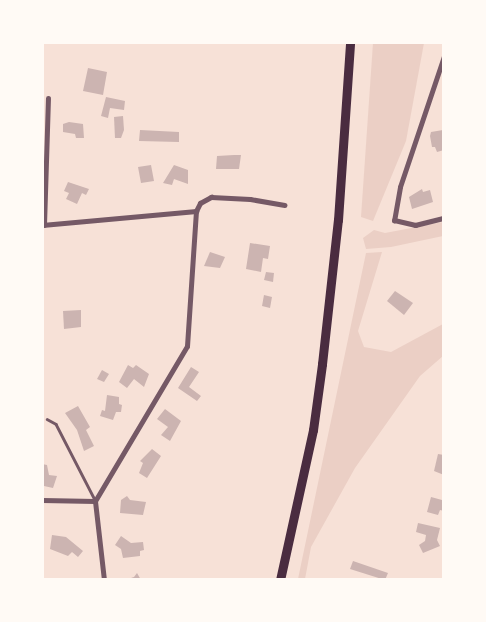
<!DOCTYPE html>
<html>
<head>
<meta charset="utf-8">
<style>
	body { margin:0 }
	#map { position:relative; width:486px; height:622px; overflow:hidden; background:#f7e1d7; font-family:"Sofia Sans Condensed",sans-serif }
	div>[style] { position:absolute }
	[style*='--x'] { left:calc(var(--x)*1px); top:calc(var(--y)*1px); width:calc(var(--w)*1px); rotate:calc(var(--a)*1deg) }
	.green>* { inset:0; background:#ebcfc5 }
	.building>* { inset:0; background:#ccb4b1 }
	.service>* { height:2.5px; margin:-1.25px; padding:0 1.25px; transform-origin:1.25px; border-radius:1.25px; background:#755966 }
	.minor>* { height:5px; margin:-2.5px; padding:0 2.5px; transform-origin:2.5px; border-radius:2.5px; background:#755966 }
	.primary>* { height:9px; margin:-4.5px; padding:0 4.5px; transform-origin:4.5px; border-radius:4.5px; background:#4a2c40 }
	span { translate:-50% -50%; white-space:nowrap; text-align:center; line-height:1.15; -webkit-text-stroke:4.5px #fffaf5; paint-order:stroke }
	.frame { position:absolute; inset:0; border:44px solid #fffaf5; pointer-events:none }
</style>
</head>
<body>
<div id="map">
	<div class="green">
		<i style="clip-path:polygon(373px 43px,424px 43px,406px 141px,373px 221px,361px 217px)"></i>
		<i style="clip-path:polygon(443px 222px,443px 236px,391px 247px,366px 249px,363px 238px,374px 230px,385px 233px)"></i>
		<i style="clip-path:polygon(382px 252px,358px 331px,364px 347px,391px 352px,443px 324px,443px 356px,420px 376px,355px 468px,311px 547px,305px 579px,298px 579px,366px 253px)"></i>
	</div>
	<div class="building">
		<i style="clip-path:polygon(88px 68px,107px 72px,103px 95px,83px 91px)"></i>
		<i style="clip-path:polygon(106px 97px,125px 101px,124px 110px,110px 108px,108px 118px,101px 116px)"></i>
		<i style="clip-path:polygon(123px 116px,124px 130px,121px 138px,115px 138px,114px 117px)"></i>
		<i style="clip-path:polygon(69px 122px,83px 124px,84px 138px,76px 138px,75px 134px,63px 132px,63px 124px)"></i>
		<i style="clip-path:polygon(140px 130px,179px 132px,179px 142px,139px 141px)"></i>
		<i style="clip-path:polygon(443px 130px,444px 150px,437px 152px,435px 147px,432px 147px,430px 136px,431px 132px)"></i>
		<i style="clip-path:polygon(234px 155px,241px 155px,239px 169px,216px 169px,217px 156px)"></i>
		<i style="clip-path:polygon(151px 165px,154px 181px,141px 183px,138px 167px)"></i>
		<i style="clip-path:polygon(174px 165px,188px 170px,188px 184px,174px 179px,172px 185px,163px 183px)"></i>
		<i style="clip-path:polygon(68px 182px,89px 189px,86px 195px,82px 193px,77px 204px,66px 199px,69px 193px,64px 191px)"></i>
		<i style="clip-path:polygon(422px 189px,423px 192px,430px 190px,433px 202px,412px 209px,409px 197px)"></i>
		<i style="clip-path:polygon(250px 243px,270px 246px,268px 259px,263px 258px,261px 272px,246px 269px)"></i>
		<i style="clip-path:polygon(210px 252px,225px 257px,220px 268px,204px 266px)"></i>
		<i style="clip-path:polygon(266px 272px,274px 273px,273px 282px,264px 280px)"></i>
		<i style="clip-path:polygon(395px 291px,413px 303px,404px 315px,387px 301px)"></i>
		<i style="clip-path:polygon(264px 295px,272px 297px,270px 308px,262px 306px)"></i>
		<i style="clip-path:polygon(81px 310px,81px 327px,64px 329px,63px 311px)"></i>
		<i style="clip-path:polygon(128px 365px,133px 368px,136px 365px,149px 374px,144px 387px,134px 379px,127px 388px,119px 382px)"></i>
		<i style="clip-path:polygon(191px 367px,199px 372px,189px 387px,201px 396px,197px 401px,178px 388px)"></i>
		<i style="clip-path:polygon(102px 370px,109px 374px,104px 382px,97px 379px)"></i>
		<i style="clip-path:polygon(107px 395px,119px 397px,119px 404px,122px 405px,121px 412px,116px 412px,113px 420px,100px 416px,102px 410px,105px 411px)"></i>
		<i style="clip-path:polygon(78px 406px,90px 427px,86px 430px,94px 446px,84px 451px,77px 430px,65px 413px)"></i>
		<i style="clip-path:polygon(165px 409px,181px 421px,170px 441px,161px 435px,168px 427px,157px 419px)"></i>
		<i style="clip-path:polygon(152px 449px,161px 456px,147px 478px,139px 473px,143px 463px,140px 461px)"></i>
		<i style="clip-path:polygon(438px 454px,444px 455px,444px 475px,434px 471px)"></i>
		<i style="clip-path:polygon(42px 464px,47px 465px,49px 475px,57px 476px,53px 488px,44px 486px)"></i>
		<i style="clip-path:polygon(127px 496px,130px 500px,146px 502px,143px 515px,120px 513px,121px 500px)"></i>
		<i style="clip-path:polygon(444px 496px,444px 511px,440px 510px,438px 515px,427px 512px,431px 497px,442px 500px)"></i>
		<i style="clip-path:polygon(418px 523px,440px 528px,437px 540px,440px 546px,423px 553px,419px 545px,425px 541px,426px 535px,416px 532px)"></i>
		<i style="clip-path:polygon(52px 535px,66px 537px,83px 551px,78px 557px,72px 552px,68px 556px,50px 549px)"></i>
		<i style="clip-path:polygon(121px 536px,131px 543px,143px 542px,144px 550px,140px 551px,140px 556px,123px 558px,121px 549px,115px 545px)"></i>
		<i style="clip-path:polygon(353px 561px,388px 573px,385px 580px,350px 569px)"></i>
		<i style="clip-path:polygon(137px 573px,141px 580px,125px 580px,134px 577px)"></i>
	</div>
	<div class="service">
		<i style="--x:47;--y:419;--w:10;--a:29"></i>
		<i style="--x:56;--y:424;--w:85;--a:62.8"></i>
	</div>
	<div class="minor">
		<i style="--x:444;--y:56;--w:138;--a:108.6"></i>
		<i style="--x:400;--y:187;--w:34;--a:100"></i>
		<i style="--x:394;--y:220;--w:22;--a:13"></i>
		<i style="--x:415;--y:225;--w:30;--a:-14"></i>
		<i style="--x:42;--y:225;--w:155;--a:-5.2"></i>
		<i style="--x:196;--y:211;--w:9;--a:-63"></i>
		<i style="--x:200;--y:203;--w:13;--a:-29"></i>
		<i style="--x:211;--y:197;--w:39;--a:3"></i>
		<i style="--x:250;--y:199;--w:35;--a:10"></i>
		<i style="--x:44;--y:225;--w:127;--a:-88.2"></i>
		<i style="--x:42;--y:500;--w:53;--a:1.1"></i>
		<i style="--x:104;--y:580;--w:80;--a:-96.5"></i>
		<i style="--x:95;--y:501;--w:180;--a:-59.3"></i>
		<i style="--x:187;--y:346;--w:135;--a:-86.2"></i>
	</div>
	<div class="primary">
		<i style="--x:280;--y:580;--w:154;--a:-77.6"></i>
		<i style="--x:313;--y:430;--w:67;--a:-82.2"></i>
		<i style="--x:322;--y:364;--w:145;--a:-83.7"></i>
		<i style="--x:338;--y:220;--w:178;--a:-86.1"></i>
	</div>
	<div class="frame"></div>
</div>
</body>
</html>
